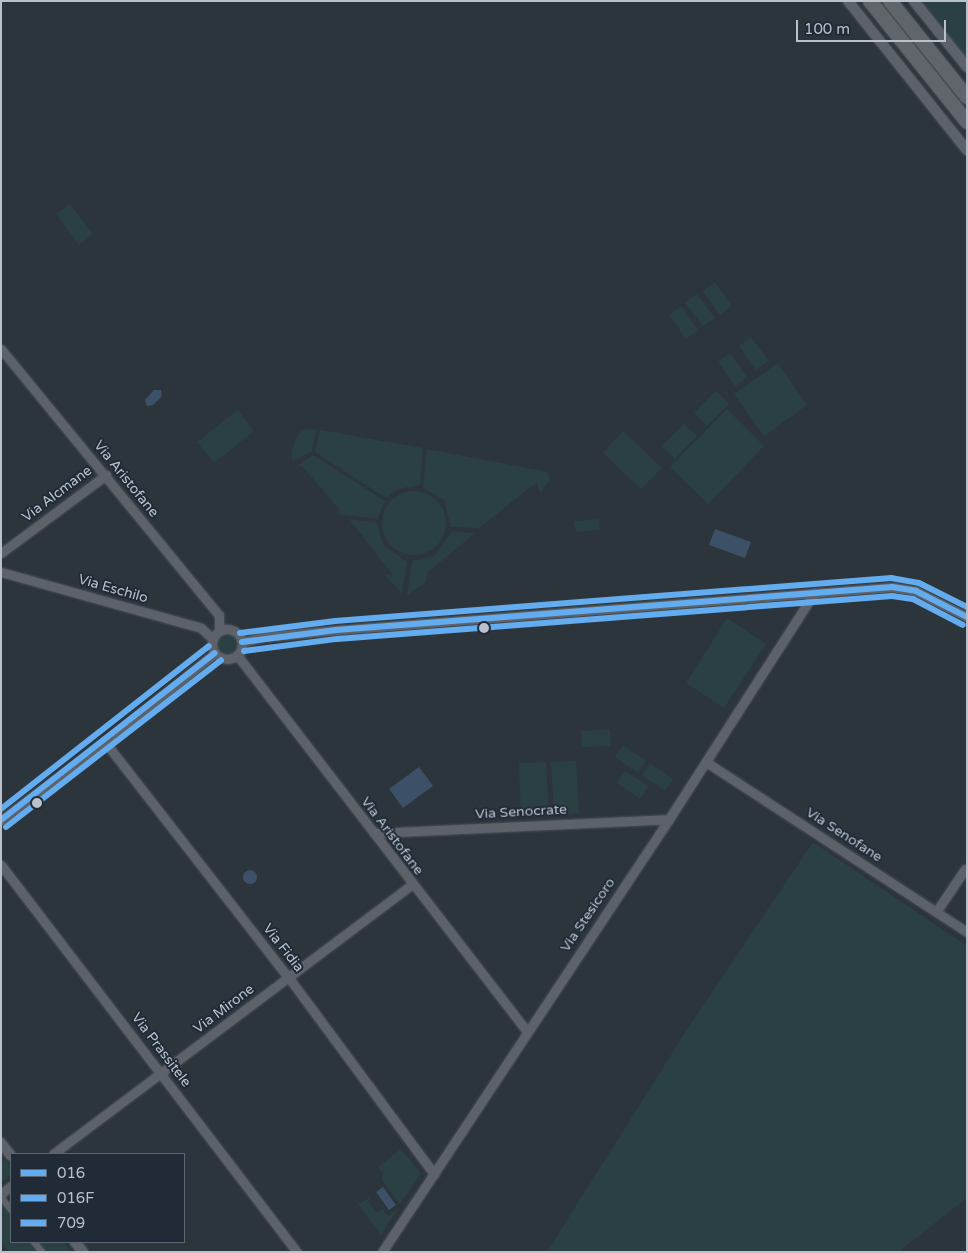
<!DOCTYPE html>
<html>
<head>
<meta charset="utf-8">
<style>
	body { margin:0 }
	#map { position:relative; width:968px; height:1253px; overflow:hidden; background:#2d353c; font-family:"Varela Round",sans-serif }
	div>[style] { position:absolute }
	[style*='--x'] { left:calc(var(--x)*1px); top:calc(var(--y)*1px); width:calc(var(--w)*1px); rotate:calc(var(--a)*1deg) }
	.green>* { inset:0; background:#2a4042 }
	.round { border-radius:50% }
	.water>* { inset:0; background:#3c5167 }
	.roads { filter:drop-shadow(0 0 1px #4b5156) drop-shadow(0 0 1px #4b5156) }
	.pedestrian>* { height:6px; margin:-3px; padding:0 3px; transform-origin:3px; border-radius:3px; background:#5d626a }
	.minor>* { height:9px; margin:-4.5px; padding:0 4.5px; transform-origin:4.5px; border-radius:4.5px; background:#5d626a }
	.minor>.ring { margin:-4.5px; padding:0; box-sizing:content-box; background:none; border:9px solid #5d626a; border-radius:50% }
	.tertiary>* { height:10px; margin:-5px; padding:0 5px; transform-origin:5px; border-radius:5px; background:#5d626a }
	.primary>* { height:14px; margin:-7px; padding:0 7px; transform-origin:7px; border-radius:7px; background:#60656b }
	.bus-1>* { height:6px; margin:-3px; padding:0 3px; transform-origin:3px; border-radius:3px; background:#63acef }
	.bus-2>* { height:6px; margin:-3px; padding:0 3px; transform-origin:3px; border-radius:3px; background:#63acef }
	.bus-3>* { height:6px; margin:-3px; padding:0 3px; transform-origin:3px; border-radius:3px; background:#63acef }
	.dots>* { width:14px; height:14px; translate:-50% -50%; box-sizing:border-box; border:2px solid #202b37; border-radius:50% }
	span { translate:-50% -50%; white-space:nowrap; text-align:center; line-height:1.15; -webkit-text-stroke:4px #202b37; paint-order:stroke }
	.street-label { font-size:14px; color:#b8c1cc }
	.frame { position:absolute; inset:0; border:2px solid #b8c1cc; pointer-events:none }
	.legend { position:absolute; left:10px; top:1153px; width:175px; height:90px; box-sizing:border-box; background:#202b37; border:1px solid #5d6773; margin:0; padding:6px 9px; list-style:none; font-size:15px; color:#b8c1cc }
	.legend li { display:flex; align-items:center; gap:10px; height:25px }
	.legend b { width:25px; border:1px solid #5d6773 }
	.scale { position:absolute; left:796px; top:20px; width:150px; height:22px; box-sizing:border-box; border:2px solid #b8c1cc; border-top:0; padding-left:6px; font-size:15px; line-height:18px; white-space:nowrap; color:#b8c1cc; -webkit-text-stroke:4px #202b37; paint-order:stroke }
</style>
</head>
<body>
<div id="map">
	<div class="green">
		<i style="clip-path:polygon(921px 1px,967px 1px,967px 59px)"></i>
		<i style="clip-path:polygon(70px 204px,93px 234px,79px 245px,56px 214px)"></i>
		<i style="clip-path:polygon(715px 282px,732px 306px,720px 315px,703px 291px)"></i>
		<i style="clip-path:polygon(697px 294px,715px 318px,703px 326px,685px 303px)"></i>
		<i style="clip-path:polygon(681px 306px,698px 330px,686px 339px,669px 315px)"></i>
		<i style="clip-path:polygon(751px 337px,769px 361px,756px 370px,739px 346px)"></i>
		<i style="clip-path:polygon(730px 353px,747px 377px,735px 386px,718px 362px)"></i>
		<i style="clip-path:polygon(778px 363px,807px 405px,764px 436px,734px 394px)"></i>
		<i style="clip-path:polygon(716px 391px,729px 404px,707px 426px,694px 413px)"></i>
		<i style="clip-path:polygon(727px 409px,764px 446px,708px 504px,670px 467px)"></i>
		<i style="clip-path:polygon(238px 410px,254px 431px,214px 463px,197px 442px)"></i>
		<i style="clip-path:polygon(684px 424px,697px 436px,675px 459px,662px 446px)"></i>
		<i style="clip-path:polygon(305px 429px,316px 430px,312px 451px,293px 461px,291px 452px,298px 434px)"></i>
		<i style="clip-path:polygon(320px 430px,423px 448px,420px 485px,398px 489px,386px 498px,315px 452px)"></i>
		<i style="clip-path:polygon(623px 431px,662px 468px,641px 489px,603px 453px)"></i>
		<i style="clip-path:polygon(427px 449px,548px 472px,550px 480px,540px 493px,537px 482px,479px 528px,451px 527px,444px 500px,423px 488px)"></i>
		<i style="clip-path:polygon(313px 455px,385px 501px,377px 519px,336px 514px,340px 510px,302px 466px,297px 466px)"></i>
		<i class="round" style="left:382px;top:491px;width:64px;height:64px"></i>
		<i style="clip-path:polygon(349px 519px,377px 523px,383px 545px,407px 562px,402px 594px,384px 574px,393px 575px)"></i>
		<i style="clip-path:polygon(599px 519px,600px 530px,576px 532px,574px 521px)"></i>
		<i style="clip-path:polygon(452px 531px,475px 533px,427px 573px,426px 582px,407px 596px,412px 561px,434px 556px)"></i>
		<i style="clip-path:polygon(727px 618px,766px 644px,724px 708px,686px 683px)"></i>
		<i class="round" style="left:217px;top:633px;width:22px;height:22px"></i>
		<i style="clip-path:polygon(610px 729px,611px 746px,582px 747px,581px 731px)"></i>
		<i style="clip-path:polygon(623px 745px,646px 761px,638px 773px,615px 757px)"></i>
		<i style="clip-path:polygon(576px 761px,579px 813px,554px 815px,551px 762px)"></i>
		<i style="clip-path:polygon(546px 762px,549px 815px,521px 816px,519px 763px)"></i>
		<i style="clip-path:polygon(650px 763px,673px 779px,665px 791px,642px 775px)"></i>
		<i style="clip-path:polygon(625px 771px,648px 786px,640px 799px,617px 783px)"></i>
		<i style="clip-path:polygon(813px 842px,967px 946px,967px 1198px,898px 1252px,547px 1252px,686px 1031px)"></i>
		<i style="clip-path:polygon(401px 1149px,421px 1174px,400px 1204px,382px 1180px,383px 1173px,378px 1167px)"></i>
		<i style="clip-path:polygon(1px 1155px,11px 1168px,11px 1175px,1px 1183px)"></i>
		<i style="clip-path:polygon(351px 1194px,360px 1204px,371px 1196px,368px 1201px,377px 1213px,383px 1209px,388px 1216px,398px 1208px,381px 1235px)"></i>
		<i style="clip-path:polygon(11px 1199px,11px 1242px,64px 1242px,71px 1252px,9px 1252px,1px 1242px,1px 1206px)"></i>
	</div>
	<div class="water">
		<i style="clip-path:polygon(154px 390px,161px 390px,162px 396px,153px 405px,147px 406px,145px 400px)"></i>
		<i style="clip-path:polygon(715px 529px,751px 542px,745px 558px,709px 545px)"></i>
		<i style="clip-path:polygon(419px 767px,433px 786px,403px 808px,389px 789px)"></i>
		<i class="round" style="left:243px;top:870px;width:14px;height:14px"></i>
		<i style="clip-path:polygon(383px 1187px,396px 1205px,389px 1210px,376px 1192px)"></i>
	</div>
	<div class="roads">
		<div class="pedestrian">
			<i style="--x:1;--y:1197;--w:16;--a:52"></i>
			<i style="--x:34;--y:1242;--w:13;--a:51"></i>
		</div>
		<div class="minor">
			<i style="--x:1;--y:349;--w:344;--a:50.7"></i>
			<i style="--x:219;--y:615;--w:16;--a:90"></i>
			<i style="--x:1;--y:553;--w:131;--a:-36.6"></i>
			<i style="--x:1;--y:572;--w:208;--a:15.6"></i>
			<i style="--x:201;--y:628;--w:16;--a:43"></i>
			<i class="ring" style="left:212px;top:629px;width:21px;height:21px"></i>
			<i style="--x:242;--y:642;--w:23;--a:-13"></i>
			<i style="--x:264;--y:637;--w:72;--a:-5.6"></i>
			<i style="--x:336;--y:630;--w:558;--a:-4.42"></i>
			<i style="--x:892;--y:587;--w:24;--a:9"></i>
			<i style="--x:916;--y:591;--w:57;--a:27"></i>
			<i style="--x:237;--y:655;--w:475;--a:52.4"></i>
			<i style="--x:105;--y:742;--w:299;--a:52.1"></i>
			<i style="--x:289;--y:978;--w:244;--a:53.5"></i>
			<i style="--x:706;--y:762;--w:311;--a:33.1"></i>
			<i style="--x:1;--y:820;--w:130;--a:-36.9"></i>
			<i style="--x:105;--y:742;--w:141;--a:-39"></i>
			<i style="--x:374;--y:833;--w:295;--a:-2.7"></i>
			<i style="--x:1;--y:865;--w:487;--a:52.6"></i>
			<i style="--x:936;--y:912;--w:52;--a:-56"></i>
			<i style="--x:53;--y:1154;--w:448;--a:-36.9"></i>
			<i style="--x:1;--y:1194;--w:13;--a:-39"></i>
			<i style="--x:382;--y:1252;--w:519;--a:-56.46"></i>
			<i style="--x:669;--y:819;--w:269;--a:-57.3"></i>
		</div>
		<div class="tertiary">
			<i style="--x:848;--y:1;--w:191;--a:51.4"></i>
			<i style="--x:914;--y:1;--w:85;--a:51.2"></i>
			<i style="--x:1;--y:1143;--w:16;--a:52"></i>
			<i style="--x:75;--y:1242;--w:13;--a:51"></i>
		</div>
		<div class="primary">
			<i style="--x:870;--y:1;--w:155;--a:51.3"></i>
			<i style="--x:890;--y:1;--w:123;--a:51.3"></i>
		</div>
	</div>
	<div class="bus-1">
		<i style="--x:242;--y:642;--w:95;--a:-7.3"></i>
		<i style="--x:336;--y:630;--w:558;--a:-4.42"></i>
		<i style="--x:892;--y:587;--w:24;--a:9"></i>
		<i style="--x:916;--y:591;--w:57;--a:27"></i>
		<i style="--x:1;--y:820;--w:271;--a:-38"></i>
	</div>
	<div class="bus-2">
		<i style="--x:244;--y:651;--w:94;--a:-7.4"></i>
		<i style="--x:337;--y:639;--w:557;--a:-4.43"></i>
		<i style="--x:892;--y:596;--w:21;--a:8"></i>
		<i style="--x:913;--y:599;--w:56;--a:27.5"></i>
		<i style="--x:6;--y:827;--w:272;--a:-37.8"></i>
	</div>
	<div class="bus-3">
		<i style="--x:240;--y:633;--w:96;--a:-7.2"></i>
		<i style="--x:335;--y:621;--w:558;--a:-4.42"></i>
		<i style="--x:891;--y:578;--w:28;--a:10"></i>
		<i style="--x:919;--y:583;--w:54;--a:26.6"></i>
		<i style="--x:1;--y:809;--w:264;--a:-38.1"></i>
	</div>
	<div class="dots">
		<i style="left:484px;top:628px;background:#b8c1cc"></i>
		<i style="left:37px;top:803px;background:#b8c1cc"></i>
	</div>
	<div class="street-label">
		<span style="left:126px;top:479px;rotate:51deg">Via Aristofane</span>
		<span style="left:57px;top:494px;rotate:-37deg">Via Alcmane</span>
		<span style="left:113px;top:589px;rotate:16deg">Via Eschilo</span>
		<span style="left:521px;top:812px;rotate:-3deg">Via Senocrate</span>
		<span style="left:844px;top:835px;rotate:33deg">Via Senofane</span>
		<span style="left:392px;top:836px;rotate:53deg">Via Aristofane</span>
		<span style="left:588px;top:915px;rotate:-56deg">Via Stesicoro</span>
		<span style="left:283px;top:948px;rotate:52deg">Via Fidia</span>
		<span style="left:224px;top:1009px;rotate:-37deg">Via Mirone</span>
		<span style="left:161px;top:1050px;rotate:53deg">Via Prassitele</span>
	</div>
	<div class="frame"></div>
	<ul class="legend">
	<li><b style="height:6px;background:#63acef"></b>016</li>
	<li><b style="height:6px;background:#63acef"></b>016F</li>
	<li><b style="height:6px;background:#63acef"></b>709</li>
	</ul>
	<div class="scale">100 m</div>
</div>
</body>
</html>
